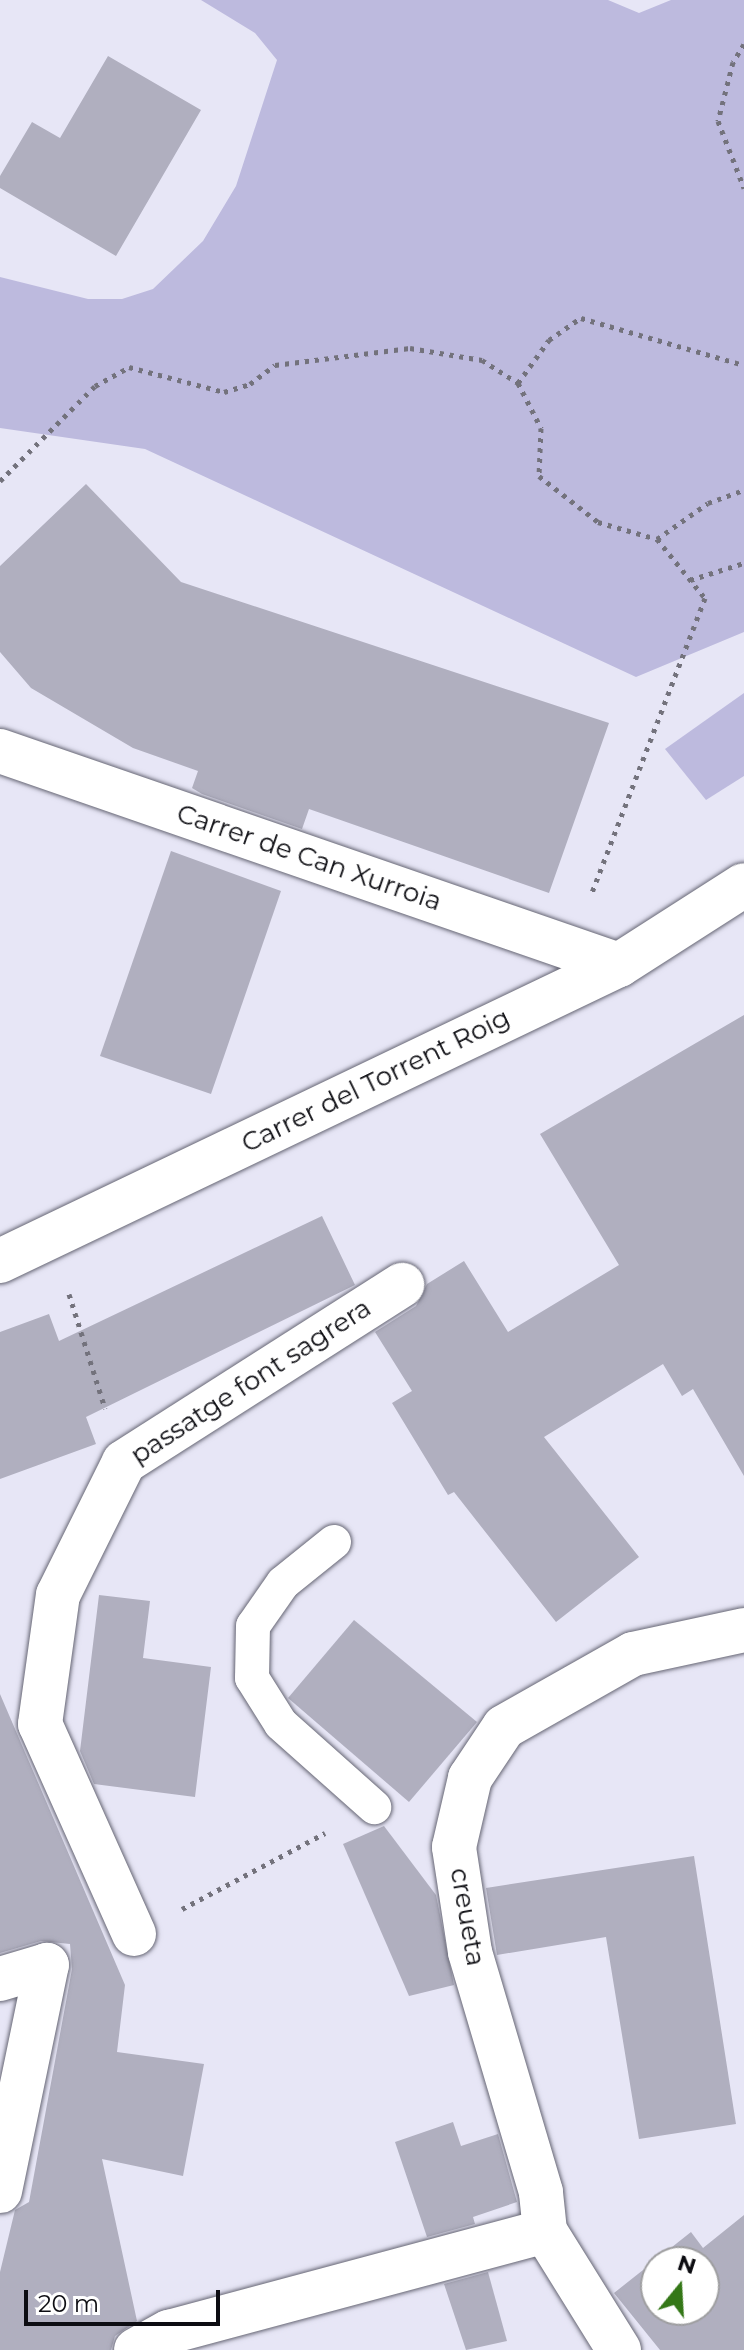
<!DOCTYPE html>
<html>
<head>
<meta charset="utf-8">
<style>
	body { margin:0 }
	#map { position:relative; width:744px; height:2350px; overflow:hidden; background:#e7e6f6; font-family:Montserrat,sans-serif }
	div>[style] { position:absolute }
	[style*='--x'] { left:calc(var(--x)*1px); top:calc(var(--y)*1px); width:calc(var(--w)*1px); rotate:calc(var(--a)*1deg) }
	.green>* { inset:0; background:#bdbade }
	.building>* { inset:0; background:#b0afbf }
	.path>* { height:5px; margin-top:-2.5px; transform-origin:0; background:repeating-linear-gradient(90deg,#73727c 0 4px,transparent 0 10px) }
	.roads { filter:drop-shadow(0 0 2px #666674) drop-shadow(0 0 2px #666674) }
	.service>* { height:34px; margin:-17px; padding:0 17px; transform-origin:17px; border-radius:17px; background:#fff }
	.pedestrian>* { height:44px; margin:-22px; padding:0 22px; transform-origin:22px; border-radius:22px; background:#fff }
	.minor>* { height:44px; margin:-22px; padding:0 22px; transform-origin:22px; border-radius:22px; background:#fff }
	span { translate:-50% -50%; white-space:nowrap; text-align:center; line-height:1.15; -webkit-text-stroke:8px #fff; paint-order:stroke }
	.street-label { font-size:26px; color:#0d0d12 }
	.north { position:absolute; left:640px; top:2246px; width:80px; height:80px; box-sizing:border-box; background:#fff; border:2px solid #9e9ea0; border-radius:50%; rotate:18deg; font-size:22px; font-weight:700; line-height:32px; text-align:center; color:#0d0d12 }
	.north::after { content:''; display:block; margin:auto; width:28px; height:36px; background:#347717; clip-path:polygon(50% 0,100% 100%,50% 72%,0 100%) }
	.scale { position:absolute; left:24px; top:2290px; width:196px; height:36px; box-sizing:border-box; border:4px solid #0d0d12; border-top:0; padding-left:10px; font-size:24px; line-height:28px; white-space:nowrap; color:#0d0d12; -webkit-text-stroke:6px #fff; paint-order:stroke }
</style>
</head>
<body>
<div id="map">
	<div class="green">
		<i style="clip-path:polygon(201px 0,608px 0,639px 13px,671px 0,744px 0,744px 632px,636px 677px,145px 449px,0 428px,0 277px,88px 299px,122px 299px,153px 289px,203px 241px,236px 186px,277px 60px,255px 33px)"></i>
		<i style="clip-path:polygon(744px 693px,744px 776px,706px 800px,665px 749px)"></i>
	</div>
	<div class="building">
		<i style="clip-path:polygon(108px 56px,201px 110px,116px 256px,0 188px,0 176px,32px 122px,60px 138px)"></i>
		<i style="clip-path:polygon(86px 484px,181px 582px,609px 723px,549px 893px,309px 809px,302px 829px,202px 794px,192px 788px,198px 771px,133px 748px,31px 688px,0 652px,0 566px)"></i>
		<i style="clip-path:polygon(171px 851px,281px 891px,211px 1094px,100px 1056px)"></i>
		<i style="clip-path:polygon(744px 1015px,744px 1476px,693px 1389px,682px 1396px,663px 1364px,544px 1437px,639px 1557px,556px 1622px,454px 1492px,448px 1495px,392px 1403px,412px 1391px,375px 1332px,416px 1306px,427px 1284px,464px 1261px,508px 1332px,619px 1265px,540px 1134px)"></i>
		<i style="clip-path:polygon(322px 1216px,355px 1285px,86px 1417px,96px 1444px,0 1479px,0 1332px,49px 1314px,59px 1341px)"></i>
		<i style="clip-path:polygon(99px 1595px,150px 1601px,143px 1658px,211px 1667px,195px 1797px,94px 1784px,80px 1751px)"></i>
		<i style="clip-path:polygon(354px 1620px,477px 1722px,409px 1802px,288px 1698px)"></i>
		<i style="clip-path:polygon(0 1694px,125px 1985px,117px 2052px,204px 2064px,183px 2176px,102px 2159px,137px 2321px,115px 2336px,111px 2350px,0 2350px,0 2272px,15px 2210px,29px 2202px,72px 1969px,70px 1944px,41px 1941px,0 1953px)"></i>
		<i style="clip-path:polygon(384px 1826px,436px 1895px,454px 1985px,409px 1996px,343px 1844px)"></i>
		<i style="clip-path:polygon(694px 1856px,736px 2124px,639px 2139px,606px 1937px,497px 1955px,486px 1888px)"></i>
		<i style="clip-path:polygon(453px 2122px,461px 2146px,498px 2134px,517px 2202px,473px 2217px,475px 2224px,427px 2237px,395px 2142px)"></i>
		<i style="clip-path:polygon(evenodd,744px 2215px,744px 2350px,660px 2350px,614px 2293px,691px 2232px,703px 2248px,744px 2215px,656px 2262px,704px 2262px,704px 2310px,656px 2310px,656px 2262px)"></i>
		<i style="clip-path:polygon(488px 2272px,507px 2341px,466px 2350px,444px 2284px)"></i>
	</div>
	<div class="path">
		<i style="--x:744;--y:44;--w:21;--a:121"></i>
		<i style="--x:733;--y:62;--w:61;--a:104.3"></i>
		<i style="--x:718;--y:121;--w:72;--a:68.8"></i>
		<i style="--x:518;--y:383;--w:53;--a:-54.2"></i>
		<i style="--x:549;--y:340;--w:39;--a:-35"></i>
		<i style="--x:581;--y:318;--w:170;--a:16.1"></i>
		<i style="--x:0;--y:481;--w:134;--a:-45"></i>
		<i style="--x:95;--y:386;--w:39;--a:-29"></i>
		<i style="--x:129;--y:367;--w:98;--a:14.7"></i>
		<i style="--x:224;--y:392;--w:27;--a:-17"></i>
		<i style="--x:250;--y:384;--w:31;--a:-37"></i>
		<i style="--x:275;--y:365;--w:136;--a:-7.2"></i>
		<i style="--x:410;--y:348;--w:73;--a:9.5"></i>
		<i style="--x:482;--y:360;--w:43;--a:32.6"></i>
		<i style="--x:518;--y:383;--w:51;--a:62.9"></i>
		<i style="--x:541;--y:428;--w:48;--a:92.4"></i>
		<i style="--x:539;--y:476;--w:75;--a:37.9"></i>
		<i style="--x:598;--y:522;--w:61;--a:16.1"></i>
		<i style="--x:657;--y:539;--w:76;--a:50.9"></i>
		<i style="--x:705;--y:598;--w:318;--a:111"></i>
		<i style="--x:657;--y:539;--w:62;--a:-35.2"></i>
		<i style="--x:708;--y:503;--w:38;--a:-20"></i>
		<i style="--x:690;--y:580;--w:57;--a:-17.5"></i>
		<i style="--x:69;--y:1294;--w:120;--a:72.5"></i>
		<i style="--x:182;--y:1909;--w:162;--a:-28"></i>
	</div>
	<div class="roads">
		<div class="service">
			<i style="--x:334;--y:1542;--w:65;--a:141.2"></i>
			<i style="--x:283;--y:1583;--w:52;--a:124.9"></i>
			<i style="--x:253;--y:1626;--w:52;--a:91.1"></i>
			<i style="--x:252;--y:1678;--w:54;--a:57.8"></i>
			<i style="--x:281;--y:1724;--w:125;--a:41.7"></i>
		</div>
		<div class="pedestrian">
			<i style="--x:134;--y:1934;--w:230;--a:-114.1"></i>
			<i style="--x:40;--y:1724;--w:130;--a:-82.1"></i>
			<i style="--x:58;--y:1595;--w:148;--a:-63.6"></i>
			<i style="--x:124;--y:1462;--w:330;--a:-32.5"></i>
		</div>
		<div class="minor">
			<i style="--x:0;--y:751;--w:655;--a:19.07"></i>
			<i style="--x:0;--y:1261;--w:686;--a:-25.56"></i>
			<i style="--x:619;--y:965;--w:148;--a:-32.6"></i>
			<i style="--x:0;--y:1979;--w:49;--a:-16.6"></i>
			<i style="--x:0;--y:2191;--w:231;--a:-78.3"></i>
			<i style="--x:136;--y:2350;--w:38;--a:-29"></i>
			<i style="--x:169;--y:2332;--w:389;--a:-15"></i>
			<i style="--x:619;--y:2350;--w:140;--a:-121.9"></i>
			<i style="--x:545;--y:2231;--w:39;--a:-96"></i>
			<i style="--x:541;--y:2192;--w:250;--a:-106.5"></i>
			<i style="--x:470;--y:1952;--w:106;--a:-98.7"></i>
			<i style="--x:454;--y:1847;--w:71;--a:-76.9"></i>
			<i style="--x:470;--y:1778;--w:61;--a:-56.3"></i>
			<i style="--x:504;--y:1727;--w:148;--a:-29.5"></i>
			<i style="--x:633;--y:1654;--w:114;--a:-12.2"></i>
		</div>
	</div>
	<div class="street-label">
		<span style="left:309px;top:858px;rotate:19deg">Carrer de Can Xurroia</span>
		<span style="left:376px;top:1081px;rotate:-26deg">Carrer del Torrent Roig</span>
		<span style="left:251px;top:1382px;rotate:-33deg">passatge font sagrera</span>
		<span style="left:467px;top:1917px;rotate:80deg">creueta</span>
	</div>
	<div class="north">N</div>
	<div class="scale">20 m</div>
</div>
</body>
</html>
